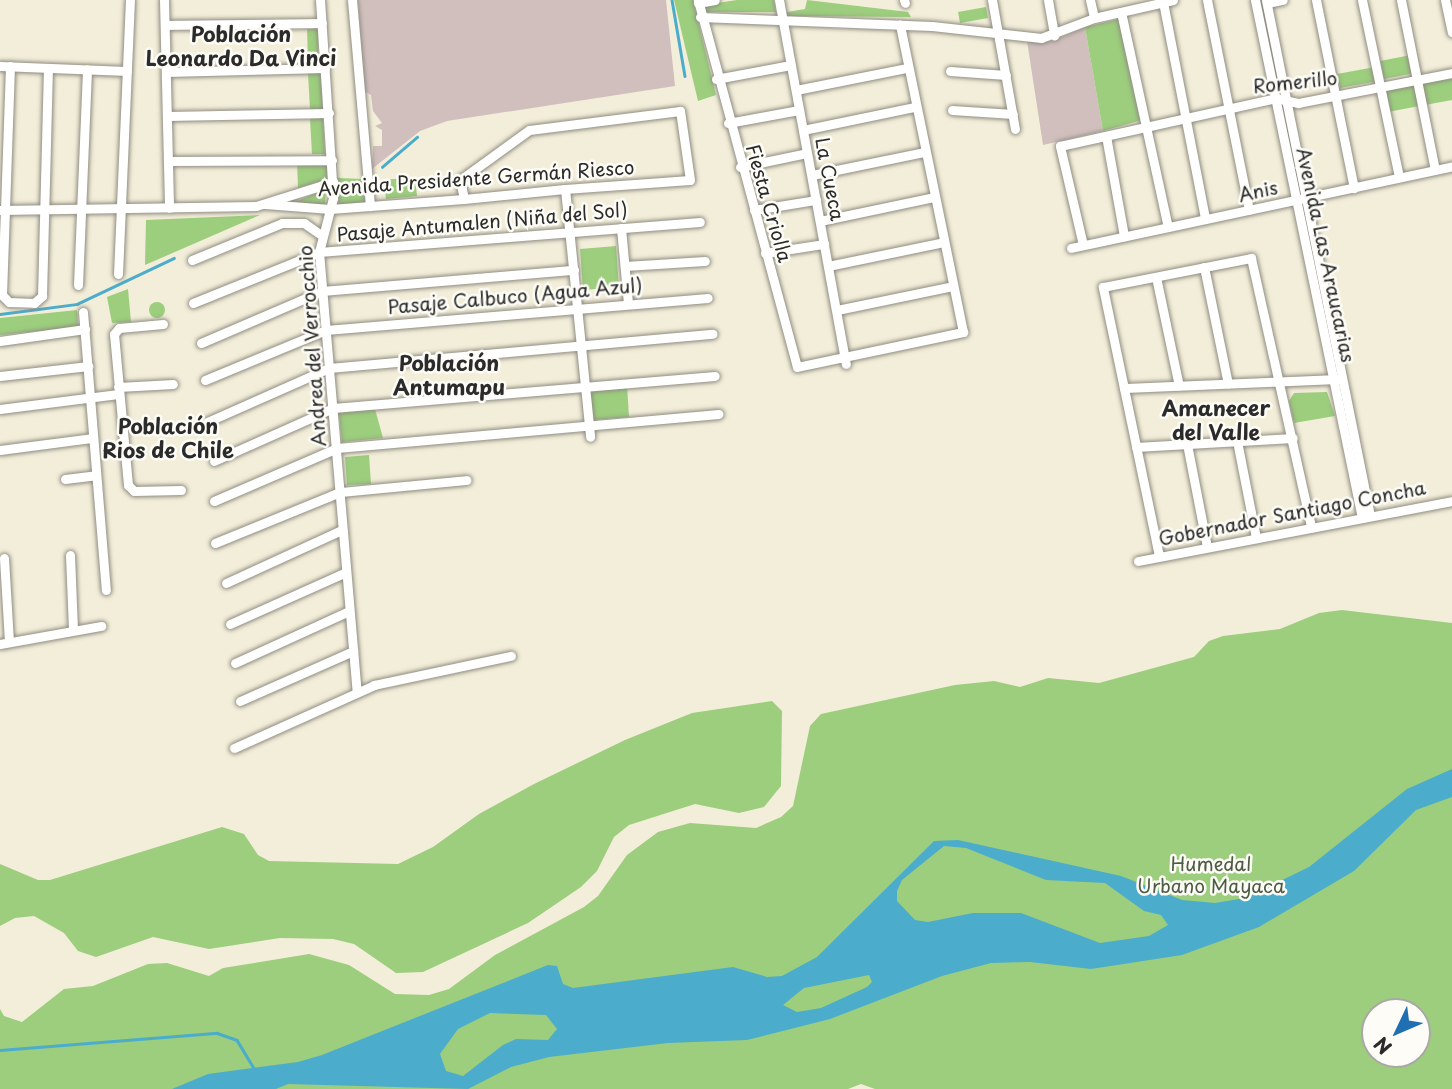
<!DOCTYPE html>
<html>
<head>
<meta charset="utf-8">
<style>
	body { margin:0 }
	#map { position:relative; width:1452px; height:1089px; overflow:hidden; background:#f3eed9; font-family:"Playpen Sans",sans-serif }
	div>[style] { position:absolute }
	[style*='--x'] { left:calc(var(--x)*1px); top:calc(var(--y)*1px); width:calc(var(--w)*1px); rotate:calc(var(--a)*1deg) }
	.industrial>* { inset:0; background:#d1bfbd }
	.green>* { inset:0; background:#9cce7d }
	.round { border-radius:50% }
	.water>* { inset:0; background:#4caccb }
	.stream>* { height:2.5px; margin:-1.25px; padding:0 1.25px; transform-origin:1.25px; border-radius:1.25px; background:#4caccb }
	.roads { filter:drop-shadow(0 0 2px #8f8c82) drop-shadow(0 0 2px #8f8c82) }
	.minor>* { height:9px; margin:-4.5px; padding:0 4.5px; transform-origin:4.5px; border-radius:4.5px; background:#fff }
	span { translate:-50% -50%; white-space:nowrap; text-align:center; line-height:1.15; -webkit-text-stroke:5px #fdfcf7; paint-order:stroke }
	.street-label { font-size:19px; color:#2b2b2b }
	.park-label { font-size:19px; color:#4d5c44 }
	.neighbourhood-label { font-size:21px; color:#2b2b2b; font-weight:700 }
	.north { position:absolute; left:1361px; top:998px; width:70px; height:70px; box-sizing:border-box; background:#fdfcf7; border:2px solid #a9a8a5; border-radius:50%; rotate:226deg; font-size:19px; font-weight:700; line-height:28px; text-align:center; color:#2b2b2b }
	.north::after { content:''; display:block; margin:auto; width:24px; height:32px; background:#1f6fb2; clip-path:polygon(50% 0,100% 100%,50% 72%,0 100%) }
</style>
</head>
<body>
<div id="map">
	<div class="industrial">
		<i style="clip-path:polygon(358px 0,666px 0,675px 86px,447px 121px,420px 131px,372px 169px,373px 146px,382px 146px,382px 130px,375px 126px,382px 123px,373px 111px,371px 95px,364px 91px)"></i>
		<i style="clip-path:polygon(1085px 27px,1103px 131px,1043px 145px,1027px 41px,1053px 41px)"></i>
	</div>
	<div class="green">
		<i style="clip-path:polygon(674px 0,693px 0,716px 95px,698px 101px)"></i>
		<i style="clip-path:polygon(737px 0,774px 0,776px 12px,706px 12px,704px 5px)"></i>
		<i style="clip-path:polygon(807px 0,908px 12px,911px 17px,787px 16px,787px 12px,805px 9px)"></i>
		<i style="clip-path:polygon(986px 7px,988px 18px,960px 23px,958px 12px)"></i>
		<i style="clip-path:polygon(1120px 19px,1142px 120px,1103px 131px,1085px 27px)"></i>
		<i style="clip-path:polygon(307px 29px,318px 29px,318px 60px,308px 60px)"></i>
		<i style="clip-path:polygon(1411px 55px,1415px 73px,1384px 79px,1380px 61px)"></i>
		<i style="clip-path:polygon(1375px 67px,1378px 81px,1340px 88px,1337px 74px)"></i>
		<i style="clip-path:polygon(308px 73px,322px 73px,323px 109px,310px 109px)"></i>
		<i style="clip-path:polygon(1452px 77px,1452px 100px,1425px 105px,1421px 82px)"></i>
		<i style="clip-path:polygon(1415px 83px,1419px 106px,1388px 112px,1384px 90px)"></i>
		<i style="clip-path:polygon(323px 118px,325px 154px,312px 154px,310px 119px)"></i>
		<i style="clip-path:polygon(297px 162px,327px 162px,327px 179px,298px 188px)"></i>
		<i style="clip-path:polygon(415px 177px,417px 196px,386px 199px,384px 180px)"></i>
		<i style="clip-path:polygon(338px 178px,363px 179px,365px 204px,339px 209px)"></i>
		<i style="clip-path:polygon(326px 189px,325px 205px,293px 203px)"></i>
		<i style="clip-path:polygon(260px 215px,145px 265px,146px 220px)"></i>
		<i style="clip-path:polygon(616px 246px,619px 287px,583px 290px,580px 249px)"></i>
		<i style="clip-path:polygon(128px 289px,131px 322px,112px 323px,107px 297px)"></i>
		<i class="round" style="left:149px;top:302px;width:16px;height:16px"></i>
		<i style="clip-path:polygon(77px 310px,78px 327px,0 335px,0 318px)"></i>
		<i style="clip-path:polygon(627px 385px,629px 417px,593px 420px,588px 388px)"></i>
		<i style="clip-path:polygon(1327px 392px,1335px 416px,1294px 423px,1289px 401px,1294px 393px)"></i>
		<i style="clip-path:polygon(375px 409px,383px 438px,342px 442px,339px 413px)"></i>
		<i style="clip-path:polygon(369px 455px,371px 484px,347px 485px,345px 457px)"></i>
		<i style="clip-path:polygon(evenodd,1342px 610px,1452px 623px,1452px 1089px,875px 1089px,861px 1084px,848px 1089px,0 1089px,0 1009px,4px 1016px,22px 1022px,64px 989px,93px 986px,148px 964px,167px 963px,209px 976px,223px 968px,309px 954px,349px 965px,395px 994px,429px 995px,449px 989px,495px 955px,584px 907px,598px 896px,627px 855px,658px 832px,690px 823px,756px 828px,781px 817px,793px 806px,810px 726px,821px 714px,955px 685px,994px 681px,1020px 687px,1048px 678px,1099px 683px,1194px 657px,1209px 641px,1223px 636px,1280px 629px,1319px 613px,1342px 610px,1375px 1012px,1417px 1012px,1417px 1054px,1375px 1054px,1375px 1012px)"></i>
		<i style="clip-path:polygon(772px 701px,782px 711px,781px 786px,764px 807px,739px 813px,695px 804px,629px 825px,614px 837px,597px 871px,581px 887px,528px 923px,423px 972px,396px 973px,354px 944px,333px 939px,280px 938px,209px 949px,153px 937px,96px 957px,78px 951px,64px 933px,34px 916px,15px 918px,0 926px,0 864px,38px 880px,50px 880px,222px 827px,244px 834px,258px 855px,269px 861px,398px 864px,433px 847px,479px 814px,534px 784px,625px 740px,692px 713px)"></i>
	</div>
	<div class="water">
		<i style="clip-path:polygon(evenodd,1452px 769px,1452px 797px,1416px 810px,1354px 871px,1259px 927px,1182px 955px,1091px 969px,1030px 962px,991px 963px,942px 976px,830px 1019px,747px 1040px,668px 1043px,549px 1057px,511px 1067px,468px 1089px,288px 1084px,276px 1089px,172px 1089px,208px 1074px,298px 1062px,322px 1055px,548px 965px,557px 966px,563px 984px,573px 988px,733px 967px,767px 977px,782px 976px,817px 957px,934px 841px,958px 840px,1121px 876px,1182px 900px,1215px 903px,1245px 898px,1309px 867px,1407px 789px,1452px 769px,944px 846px,966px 848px,1046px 880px,1105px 883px,1144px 911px,1161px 915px,1168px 925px,1149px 936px,1100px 943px,1021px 913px,973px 913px,928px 922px,915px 920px,897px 901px,897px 891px,902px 880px,944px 846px,1452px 769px,869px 975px,872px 982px,867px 987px,821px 1008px,797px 1012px,783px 1005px,804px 988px,869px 975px,1452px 769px,490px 1013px,546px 1015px,557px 1029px,548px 1040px,516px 1039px,503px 1045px,463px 1076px,446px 1071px,440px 1054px,458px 1029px,490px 1013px)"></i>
	</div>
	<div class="stream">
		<i style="--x:672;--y:0;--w:77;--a:80.3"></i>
		<i style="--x:382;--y:167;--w:46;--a:-40.6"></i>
		<i style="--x:0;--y:314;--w:78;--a:-7.4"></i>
		<i style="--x:77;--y:304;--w:107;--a:-25.4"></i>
		<i style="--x:0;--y:1050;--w:218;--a:-4.5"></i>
		<i style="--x:217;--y:1033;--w:21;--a:19"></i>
		<i style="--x:237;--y:1040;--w:33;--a:59"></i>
	</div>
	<div class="roads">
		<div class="minor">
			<i style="--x:164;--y:0;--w:208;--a:88.6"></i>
			<i style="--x:320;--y:0;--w:198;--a:86.2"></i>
			<i style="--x:333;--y:198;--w:56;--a:104.5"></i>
			<i style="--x:319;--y:252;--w:442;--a:85.1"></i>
			<i style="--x:352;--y:0;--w:207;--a:85"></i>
			<i style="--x:698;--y:0;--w:380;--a:74.9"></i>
			<i style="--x:797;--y:367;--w:170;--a:-11.9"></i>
			<i style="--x:963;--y:332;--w:314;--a:-101.6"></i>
			<i style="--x:779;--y:0;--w:370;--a:79.6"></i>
			<i style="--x:904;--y:0;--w:3;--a:72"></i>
			<i style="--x:992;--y:0;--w:131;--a:79.9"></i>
			<i style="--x:1048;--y:0;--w:36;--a:80"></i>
			<i style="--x:1090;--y:0;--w:18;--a:77"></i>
			<i style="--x:1207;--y:0;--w:214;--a:78.7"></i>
			<i style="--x:1255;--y:0;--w:529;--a:78.33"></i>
			<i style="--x:1266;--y:0;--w:526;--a:78.6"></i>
			<i style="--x:1316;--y:0;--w:192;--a:78.6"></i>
			<i style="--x:1362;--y:0;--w:181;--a:78.2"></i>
			<i style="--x:1401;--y:0;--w:173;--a:78.7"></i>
			<i style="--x:1445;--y:0;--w:33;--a:78"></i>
			<i style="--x:1163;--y:2;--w:221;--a:79"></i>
			<i style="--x:698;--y:3;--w:17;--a:-10"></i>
			<i style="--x:1267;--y:3;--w:16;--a:-11"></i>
			<i style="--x:1121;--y:12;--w:220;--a:77.7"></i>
			<i style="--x:700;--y:17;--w:232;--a:2.2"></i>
			<i style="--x:932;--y:26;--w:110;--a:6.3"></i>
			<i style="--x:1041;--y:38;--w:57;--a:-20.7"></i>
			<i style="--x:1094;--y:18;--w:81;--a:-12.8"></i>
			<i style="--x:165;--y:25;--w:157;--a:-0.7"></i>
			<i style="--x:0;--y:66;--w:127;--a:2.3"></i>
			<i style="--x:10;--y:66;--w:229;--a:92"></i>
			<i style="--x:2;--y:295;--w:10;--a:45"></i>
			<i style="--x:9;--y:302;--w:25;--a:2"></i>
			<i style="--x:34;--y:303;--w:11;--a:-41"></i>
			<i style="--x:42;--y:296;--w:228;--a:-88.5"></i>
			<i style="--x:950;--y:71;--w:56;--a:4.1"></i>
			<i style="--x:166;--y:72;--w:159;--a:-1.4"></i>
			<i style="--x:716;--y:79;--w:76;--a:-10.6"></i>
			<i style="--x:796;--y:90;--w:112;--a:-11.3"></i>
			<i style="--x:952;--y:110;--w:61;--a:3.8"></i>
			<i style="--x:167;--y:116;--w:162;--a:-1.1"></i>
			<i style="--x:728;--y:123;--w:72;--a:-10.4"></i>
			<i style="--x:803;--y:130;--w:113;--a:-11.7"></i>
			<i style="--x:1106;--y:136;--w:102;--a:79.8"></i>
			<i style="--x:168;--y:161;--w:164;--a:-0.3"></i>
			<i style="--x:740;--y:167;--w:68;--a:-11.8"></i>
			<i style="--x:812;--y:175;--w:114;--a:-11.6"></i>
			<i style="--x:565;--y:189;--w:249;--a:84.2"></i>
			<i style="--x:265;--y:204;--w:65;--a:4.4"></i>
			<i style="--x:330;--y:209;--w:134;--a:-4.3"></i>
			<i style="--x:464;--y:199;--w:101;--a:-5.7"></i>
			<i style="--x:565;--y:189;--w:125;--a:-4.1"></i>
			<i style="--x:690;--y:180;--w:70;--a:-98.2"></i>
			<i style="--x:680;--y:111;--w:152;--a:172.8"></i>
			<i style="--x:529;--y:130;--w:85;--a:144.1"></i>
			<i style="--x:460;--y:180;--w:19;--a:78"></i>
			<i style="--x:0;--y:210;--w:256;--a:-0.9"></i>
			<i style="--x:256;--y:206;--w:81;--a:-17.3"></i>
			<i style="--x:754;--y:210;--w:63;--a:-9.2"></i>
			<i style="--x:820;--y:221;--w:116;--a:-11.9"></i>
			<i style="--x:621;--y:228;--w:76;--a:84.7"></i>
			<i style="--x:1083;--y:245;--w:102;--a:-103.1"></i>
			<i style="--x:1060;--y:146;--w:221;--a:-12.5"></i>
			<i style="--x:1276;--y:98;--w:23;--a:13"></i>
			<i style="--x:1298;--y:103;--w:157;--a:-11"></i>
			<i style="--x:1071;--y:248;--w:390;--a:-12.1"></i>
			<i style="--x:765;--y:253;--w:60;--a:-8.7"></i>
			<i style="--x:192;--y:260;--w:97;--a:-22.3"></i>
			<i style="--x:282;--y:223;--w:22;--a:0"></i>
			<i style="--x:304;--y:223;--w:19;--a:35"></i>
			<i style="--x:625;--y:266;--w:80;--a:-3.6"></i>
			<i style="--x:828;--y:266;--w:118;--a:-11.7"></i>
			<i style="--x:1204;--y:267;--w:119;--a:78.4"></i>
			<i style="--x:118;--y:274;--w:274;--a:-87.5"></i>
			<i style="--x:1156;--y:277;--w:111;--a:78.1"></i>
			<i style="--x:78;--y:285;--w:216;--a:-87.6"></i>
			<i style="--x:193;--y:303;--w:136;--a:-22"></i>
			<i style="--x:319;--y:252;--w:382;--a:-4.5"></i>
			<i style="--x:837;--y:310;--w:118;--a:-11.7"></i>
			<i style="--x:83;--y:312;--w:279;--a:85.3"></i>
			<i style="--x:163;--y:324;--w:44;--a:174.8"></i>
			<i style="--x:119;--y:328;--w:8;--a:130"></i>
			<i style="--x:114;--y:334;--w:152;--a:84.7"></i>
			<i style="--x:128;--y:485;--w:8;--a:45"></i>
			<i style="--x:134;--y:491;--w:47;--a:-1.2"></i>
			<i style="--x:0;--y:341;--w:86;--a:-8"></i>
			<i style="--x:201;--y:343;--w:132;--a:-23.3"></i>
			<i style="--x:322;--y:291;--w:253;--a:-4.8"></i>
			<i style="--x:0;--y:376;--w:89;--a:-6.5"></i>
			<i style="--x:205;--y:380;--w:131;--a:-22.5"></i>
			<i style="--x:326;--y:330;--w:383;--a:-4.8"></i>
			<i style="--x:118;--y:387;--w:55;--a:-3.1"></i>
			<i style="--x:1124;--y:388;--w:215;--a:-2.4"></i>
			<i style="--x:0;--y:409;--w:119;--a:-7.2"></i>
			<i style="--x:207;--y:422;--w:133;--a:-23.9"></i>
			<i style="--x:329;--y:368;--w:385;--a:-5.1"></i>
			<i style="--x:1237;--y:441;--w:99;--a:78.9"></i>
			<i style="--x:1187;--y:444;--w:105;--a:79"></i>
			<i style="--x:1136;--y:447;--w:157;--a:-3.3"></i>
			<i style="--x:0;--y:450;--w:94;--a:-7.4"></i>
			<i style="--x:214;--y:461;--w:130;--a:-24"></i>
			<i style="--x:333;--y:408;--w:383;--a:-4.8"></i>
			<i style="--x:65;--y:479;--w:31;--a:-7"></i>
			<i style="--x:214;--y:501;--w:134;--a:-23.3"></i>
			<i style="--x:337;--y:448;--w:383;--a:-5.1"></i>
			<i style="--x:215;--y:543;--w:135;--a:-22.2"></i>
			<i style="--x:340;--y:492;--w:127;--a:-5.4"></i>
			<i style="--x:70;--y:555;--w:74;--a:87.7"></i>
			<i style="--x:1159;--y:556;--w:275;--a:-101.8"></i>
			<i style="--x:1103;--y:287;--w:151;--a:-11.1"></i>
			<i style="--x:1251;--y:258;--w:276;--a:77.4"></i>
			<i style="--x:4;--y:558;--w:83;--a:86.6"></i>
			<i style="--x:1138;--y:561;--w:320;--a:-10.8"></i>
			<i style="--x:226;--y:583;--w:128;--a:-24.6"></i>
			<i style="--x:230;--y:624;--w:127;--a:-24.1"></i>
			<i style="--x:0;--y:644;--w:103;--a:-10.1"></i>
			<i style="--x:235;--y:663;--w:125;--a:-24.5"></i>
			<i style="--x:240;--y:701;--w:124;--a:-23.9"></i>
			<i style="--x:234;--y:748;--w:154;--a:-24.2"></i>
			<i style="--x:374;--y:685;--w:140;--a:-12"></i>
		</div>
	</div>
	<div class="street-label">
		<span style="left:1295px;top:82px;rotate:-6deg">Romerillo</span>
		<span style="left:476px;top:178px;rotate:-4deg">Avenida Presidente Germán Riesco</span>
		<span style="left:830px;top:179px;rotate:79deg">La Cueca</span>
		<span style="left:1258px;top:191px;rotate:-12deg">Anis</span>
		<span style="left:769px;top:203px;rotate:74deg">Fiesta Criolla</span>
		<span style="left:482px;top:222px;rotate:-5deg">Pasaje Antumalen (Niña del Sol)</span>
		<span style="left:1326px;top:255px;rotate:78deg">Avenida Las Araucarias</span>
		<span style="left:515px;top:296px;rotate:-5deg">Pasaje Calbuco (Agua Azul)</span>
		<span style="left:312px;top:346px;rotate:-94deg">Andrea del Verrocchio</span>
		<span style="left:1292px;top:513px;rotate:-11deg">Gobernador Santiago Concha</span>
	</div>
	<div class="park-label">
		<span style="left:1211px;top:875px">Humedal<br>Urbano Mayaca</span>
	</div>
	<div class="neighbourhood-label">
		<span style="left:241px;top:45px">Población<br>Leonardo Da Vinci</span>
		<span style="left:449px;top:374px">Población<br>Antumapu</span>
		<span style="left:1216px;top:419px">Amanecer<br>del Valle</span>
		<span style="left:168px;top:437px">Población<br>Rios de Chile</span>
	</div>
	<div class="north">N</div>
</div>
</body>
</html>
